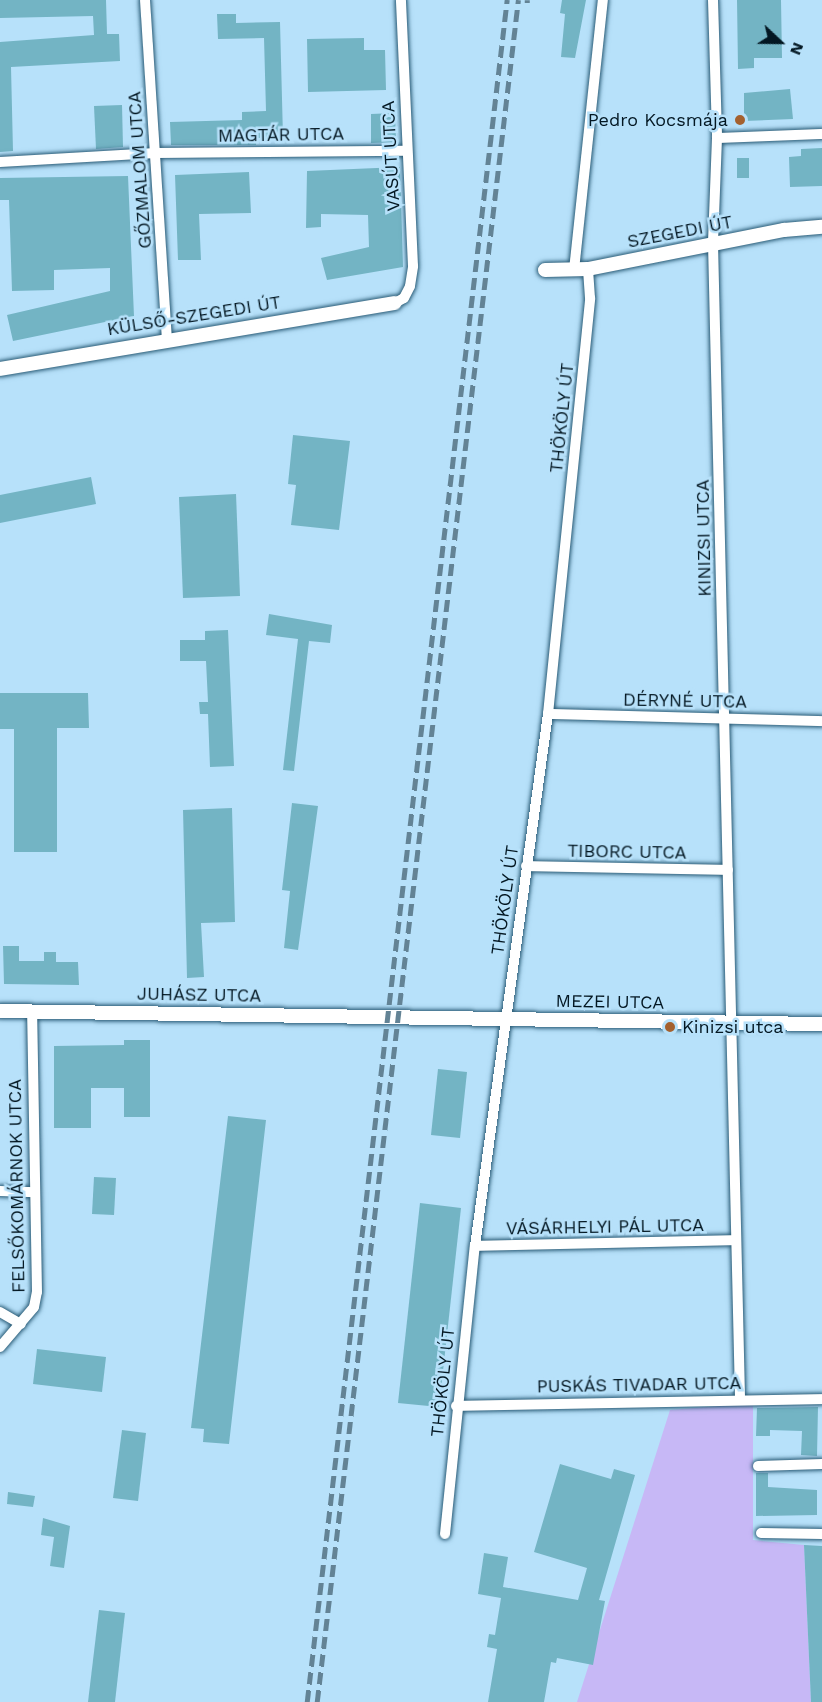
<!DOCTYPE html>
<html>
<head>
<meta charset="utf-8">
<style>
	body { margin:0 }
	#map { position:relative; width:822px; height:1702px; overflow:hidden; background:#b7e1fa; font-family:"Work Sans",sans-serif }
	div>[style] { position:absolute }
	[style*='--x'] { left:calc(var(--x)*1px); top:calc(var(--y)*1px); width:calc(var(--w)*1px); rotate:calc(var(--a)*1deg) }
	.green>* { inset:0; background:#c7b8f6 }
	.building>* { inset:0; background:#73b4c4 }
	.roads { filter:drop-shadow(0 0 2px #295b76) drop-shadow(0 0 2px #295b76) }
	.minor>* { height:10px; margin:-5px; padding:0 5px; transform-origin:5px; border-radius:5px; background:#fff }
	.tertiary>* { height:14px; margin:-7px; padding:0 7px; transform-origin:7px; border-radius:7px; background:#fff }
	.rail>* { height:4.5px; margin-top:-2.25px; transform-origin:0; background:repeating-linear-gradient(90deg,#638395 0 12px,transparent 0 18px) }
	.dots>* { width:16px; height:16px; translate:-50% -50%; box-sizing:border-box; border:3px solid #b7e1fa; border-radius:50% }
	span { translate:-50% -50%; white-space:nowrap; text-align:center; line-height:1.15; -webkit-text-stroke:5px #b7e1fa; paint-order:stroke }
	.poi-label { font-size:18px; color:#031722 }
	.right { translate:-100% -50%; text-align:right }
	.left { translate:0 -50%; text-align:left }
	.street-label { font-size:18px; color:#031722 }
	.north { position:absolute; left:750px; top:12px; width:60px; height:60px; -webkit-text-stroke:4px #b7e1fa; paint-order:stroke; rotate:112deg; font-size:16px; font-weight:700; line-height:24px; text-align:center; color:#031722 }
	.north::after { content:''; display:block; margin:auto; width:21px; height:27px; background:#031722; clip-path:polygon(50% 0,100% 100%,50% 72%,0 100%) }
</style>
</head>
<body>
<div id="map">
	<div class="green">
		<i style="clip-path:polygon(753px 1403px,753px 1540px,804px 1545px,811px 1702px,577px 1702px,670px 1410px)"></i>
	</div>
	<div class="building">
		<i style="clip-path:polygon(0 0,106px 0,107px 34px,119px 34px,120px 61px,11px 67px,13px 151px,0 152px,0 42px,94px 35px,93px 16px,0 18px)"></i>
		<i style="clip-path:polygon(562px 0,586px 0,575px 58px,561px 57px,565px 14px,560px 13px)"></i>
		<i style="clip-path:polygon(737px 0,781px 0,782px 58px,754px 58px,754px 68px,738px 69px)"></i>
		<i style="clip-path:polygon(217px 14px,236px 14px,236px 23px,280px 22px,283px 137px,256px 138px,256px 145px,171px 145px,170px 122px,242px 120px,242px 112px,266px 111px,264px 38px,218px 39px)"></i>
		<i style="clip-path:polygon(364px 38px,364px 50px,385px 50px,386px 90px,308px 92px,307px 39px)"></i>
		<i style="clip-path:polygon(790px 89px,793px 119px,744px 121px,744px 93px)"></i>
		<i style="clip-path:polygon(122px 105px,123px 147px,96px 149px,94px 106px)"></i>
		<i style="clip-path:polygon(395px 113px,396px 142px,371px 143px,371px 114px)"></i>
		<i style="clip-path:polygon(822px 148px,822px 186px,790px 187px,789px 157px,801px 156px,801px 149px)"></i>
		<i style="clip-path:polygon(737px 158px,749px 158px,749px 178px,737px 178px)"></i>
		<i style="clip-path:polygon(400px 167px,403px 267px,327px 280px,321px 258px,369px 247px,368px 215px,321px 214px,321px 227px,306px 228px,307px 171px)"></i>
		<i style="clip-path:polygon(249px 172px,251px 213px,199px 214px,201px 260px,178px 260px,175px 175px)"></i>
		<i style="clip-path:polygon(128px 176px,134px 316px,13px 341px,7px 315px,110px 291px,110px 268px,54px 270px,54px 290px,12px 291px,9px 200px,0 200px,0 178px)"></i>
		<i style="clip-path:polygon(293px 435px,350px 441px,339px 530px,291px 525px,296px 485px,288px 484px)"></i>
		<i style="clip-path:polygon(91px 477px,96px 504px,0 523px,0 495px)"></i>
		<i style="clip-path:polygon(236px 494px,240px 596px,183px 598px,179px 497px)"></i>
		<i style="clip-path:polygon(269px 614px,332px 625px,330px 643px,309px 641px,294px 771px,283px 770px,298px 639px,266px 635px)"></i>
		<i style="clip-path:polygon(228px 630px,234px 766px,210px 767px,208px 714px,200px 714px,199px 702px,208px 702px,206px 661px,180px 661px,180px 640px,205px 640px,205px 631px)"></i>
		<i style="clip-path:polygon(0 693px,88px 693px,89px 728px,57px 728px,57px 852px,14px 852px,14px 729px,0 729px)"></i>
		<i style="clip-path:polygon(292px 803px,318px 806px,298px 950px,284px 948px,290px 891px,282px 890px)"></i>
		<i style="clip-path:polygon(232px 808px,235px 922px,201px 923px,204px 977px,187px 978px,183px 810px)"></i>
		<i style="clip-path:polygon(3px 946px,19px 946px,19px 961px,44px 961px,44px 952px,56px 952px,56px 962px,78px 962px,79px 985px,4px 984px)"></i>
		<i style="clip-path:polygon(124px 1040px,150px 1040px,150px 1117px,124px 1117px,124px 1088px,91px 1088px,91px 1128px,54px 1128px,54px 1046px,124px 1045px)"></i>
		<i style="clip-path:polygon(438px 1069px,467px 1072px,460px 1138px,431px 1135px)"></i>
		<i style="clip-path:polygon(228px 1116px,266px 1120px,229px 1444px,203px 1442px,204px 1429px,191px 1428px)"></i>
		<i style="clip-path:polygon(94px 1177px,116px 1178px,114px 1215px,92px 1214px)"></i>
		<i style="clip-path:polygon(420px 1203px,461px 1208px,439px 1407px,398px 1403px)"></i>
		<i style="clip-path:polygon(37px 1349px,106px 1357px,102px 1392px,33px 1384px)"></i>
		<i style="clip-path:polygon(818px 1407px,817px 1456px,801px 1455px,802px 1431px,770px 1430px,770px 1436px,756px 1436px,757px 1408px)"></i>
		<i style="clip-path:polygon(122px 1430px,146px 1433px,138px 1501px,113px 1498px)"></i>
		<i style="clip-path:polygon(560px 1464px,611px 1479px,614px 1469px,635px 1475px,599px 1600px,605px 1601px,593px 1665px,557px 1658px,556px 1663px,551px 1662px,544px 1702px,488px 1702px,497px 1649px,487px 1647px,489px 1634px,495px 1635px,501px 1598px,478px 1594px,484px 1553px,508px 1557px,503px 1587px,578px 1600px,587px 1568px,534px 1552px)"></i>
		<i style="clip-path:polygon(756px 1473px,768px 1473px,768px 1487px,817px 1490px,817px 1515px,756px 1516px)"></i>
		<i style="clip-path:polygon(8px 1492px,35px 1496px,33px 1507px,7px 1504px)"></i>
		<i style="clip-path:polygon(43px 1518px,70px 1526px,64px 1568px,50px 1566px,54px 1537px,41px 1535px)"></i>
		<i style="clip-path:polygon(804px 1545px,822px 1546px,822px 1702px,811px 1702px)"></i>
		<i style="clip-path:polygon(99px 1610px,125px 1613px,115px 1702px,88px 1702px)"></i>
	</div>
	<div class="roads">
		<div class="minor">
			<i style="--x:145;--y:0;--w:340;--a:86.3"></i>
			<i style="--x:713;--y:0;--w:138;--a:88.3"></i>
			<i style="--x:717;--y:138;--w:105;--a:92.2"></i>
			<i style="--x:713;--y:243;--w:1157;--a:88.66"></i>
			<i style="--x:717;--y:138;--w:105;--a:-2.2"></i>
			<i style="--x:0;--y:162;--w:156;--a:-3.3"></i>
			<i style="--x:156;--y:153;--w:250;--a:-0.5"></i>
			<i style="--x:574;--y:270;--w:272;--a:-83.9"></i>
			<i style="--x:395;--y:303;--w:10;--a:-29"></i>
			<i style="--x:404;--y:298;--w:13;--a:-63"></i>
			<i style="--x:410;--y:286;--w:20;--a:-81"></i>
			<i style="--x:413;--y:266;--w:266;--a:-92.6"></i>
			<i style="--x:548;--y:714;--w:274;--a:1.5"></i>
			<i style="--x:526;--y:866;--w:202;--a:1.1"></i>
			<i style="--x:0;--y:1191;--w:35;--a:2"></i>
			<i style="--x:475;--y:1246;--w:261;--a:-1.3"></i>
			<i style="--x:0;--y:1312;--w:24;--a:30"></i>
			<i style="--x:0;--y:1347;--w:52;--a:-49.6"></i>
			<i style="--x:34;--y:1307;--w:15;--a:-79"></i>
			<i style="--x:37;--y:1292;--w:280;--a:-91"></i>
			<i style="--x:456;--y:1406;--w:366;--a:-1.1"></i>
			<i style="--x:758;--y:1466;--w:64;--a:-1.8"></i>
			<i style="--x:761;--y:1533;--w:61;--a:0.9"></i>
			<i style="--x:445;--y:1534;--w:290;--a:-84.1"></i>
			<i style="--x:475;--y:1246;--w:537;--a:-82.19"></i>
			<i style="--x:548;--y:714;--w:418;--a:-84.2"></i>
			<i style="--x:590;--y:298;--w:29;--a:-94"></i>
		</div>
		<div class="tertiary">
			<i style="--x:545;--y:270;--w:43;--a:-1.3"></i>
			<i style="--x:588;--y:269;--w:200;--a:-11.3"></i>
			<i style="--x:784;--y:230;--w:38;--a:-5"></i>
			<i style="--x:0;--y:369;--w:400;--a:-9.5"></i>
			<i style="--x:0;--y:1011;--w:822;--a:0.91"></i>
		</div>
	</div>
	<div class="rail">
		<i style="--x:527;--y:3;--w:3;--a:-90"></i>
		<i style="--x:307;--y:1702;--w:1714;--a:-83.3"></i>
		<i style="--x:317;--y:1702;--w:1714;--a:-83.26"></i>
	</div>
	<div class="dots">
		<i style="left:740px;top:120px;background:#a4612f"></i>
		<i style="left:670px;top:1027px;background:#a4612f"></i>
	</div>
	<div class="poi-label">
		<span class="right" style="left:728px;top:120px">Pedro Kocsmája</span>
		<span class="left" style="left:682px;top:1027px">Kinizsi utca</span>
	</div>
	<div class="street-label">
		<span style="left:281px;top:135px;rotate:-1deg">MAGTÁR UTCA</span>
		<span style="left:391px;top:156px;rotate:-93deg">VASÚT UTCA</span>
		<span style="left:140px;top:170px;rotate:-94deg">GŐZMALOM UTCA</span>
		<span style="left:680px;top:232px;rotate:-11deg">SZEGEDI ÚT</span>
		<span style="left:194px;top:316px;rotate:-9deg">KÜLSŐ-SZEGEDI ÚT</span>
		<span style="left:562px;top:418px;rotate:-84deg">THÖKÖLY ÚT</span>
		<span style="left:704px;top:538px;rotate:-91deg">KINIZSI UTCA</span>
		<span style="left:685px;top:701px;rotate:1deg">DÉRYNÉ UTCA</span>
		<span style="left:627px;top:852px;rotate:1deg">TIBORC UTCA</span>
		<span style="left:505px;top:900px;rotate:-82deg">THÖKÖLY ÚT</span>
		<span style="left:199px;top:995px;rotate:1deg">JUHÁSZ UTCA</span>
		<span style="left:610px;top:1002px;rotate:1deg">MEZEI UTCA</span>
		<span style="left:17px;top:1186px;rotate:-91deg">FELSŐKOMÁRNOK UTCA</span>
		<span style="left:605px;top:1227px;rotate:-1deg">VÁSÁRHELYI PÁL UTCA</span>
		<span style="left:443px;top:1382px;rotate:-84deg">THÖKÖLY ÚT</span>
		<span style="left:639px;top:1385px;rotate:-1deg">PUSKÁS TIVADAR UTCA</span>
	</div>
	<div class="north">N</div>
</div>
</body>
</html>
